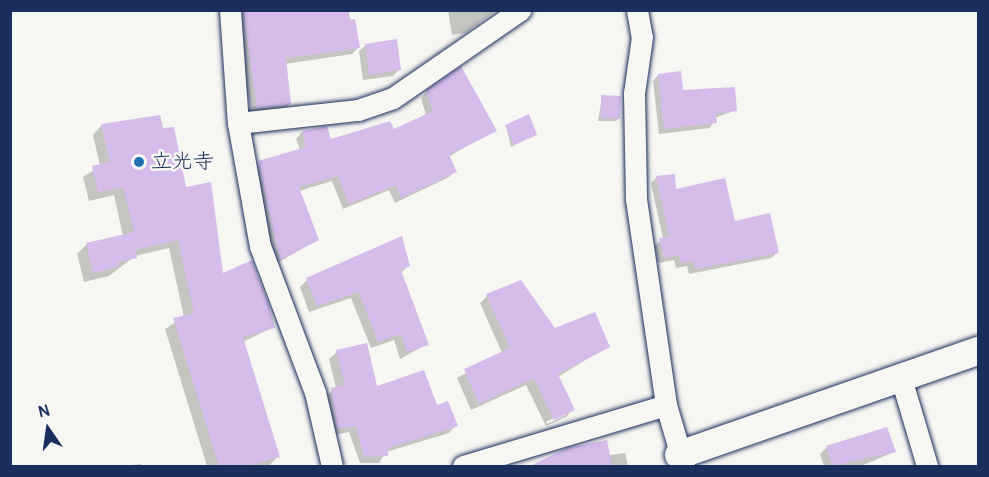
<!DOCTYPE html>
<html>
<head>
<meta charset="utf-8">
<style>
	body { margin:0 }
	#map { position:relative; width:989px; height:477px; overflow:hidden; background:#f6f6f2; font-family:Pangolin,"Klee One",sans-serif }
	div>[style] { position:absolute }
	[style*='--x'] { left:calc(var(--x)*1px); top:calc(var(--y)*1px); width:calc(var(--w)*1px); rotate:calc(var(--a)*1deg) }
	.shadow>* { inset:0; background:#0003 }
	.building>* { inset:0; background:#d5bceb }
	.roads { filter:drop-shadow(0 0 2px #1b2f5e) drop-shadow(0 0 2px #1b2f5e) }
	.street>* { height:21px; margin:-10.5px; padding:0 10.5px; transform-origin:10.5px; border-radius:10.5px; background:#f6f6f2 }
	.secondary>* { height:28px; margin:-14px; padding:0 14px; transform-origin:14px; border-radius:14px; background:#f6f6f2 }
	.dots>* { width:16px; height:16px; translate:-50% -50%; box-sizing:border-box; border:3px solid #f6f6f2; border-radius:50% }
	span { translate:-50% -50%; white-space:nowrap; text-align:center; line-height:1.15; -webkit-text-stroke:5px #f6f6f2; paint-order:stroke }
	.poi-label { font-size:21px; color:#1b2f5e }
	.left { translate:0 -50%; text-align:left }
	.frame { position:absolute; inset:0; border:12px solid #1b2f5e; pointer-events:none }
	.north { position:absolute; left:18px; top:399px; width:60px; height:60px; -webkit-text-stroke:4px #f6f6f2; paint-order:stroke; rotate:347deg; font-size:16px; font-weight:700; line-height:24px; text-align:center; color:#1b2f5e }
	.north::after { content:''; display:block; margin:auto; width:21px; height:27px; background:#1b2f5e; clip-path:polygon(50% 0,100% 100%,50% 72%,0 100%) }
</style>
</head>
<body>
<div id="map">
	<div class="shadow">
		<i style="clip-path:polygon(232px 10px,348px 10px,358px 48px,352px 54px,285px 64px,290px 104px,283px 111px,251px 114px)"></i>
		<i style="clip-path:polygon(448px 10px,497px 10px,465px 33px,452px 35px)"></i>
		<i style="clip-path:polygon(366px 45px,399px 70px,393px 76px,363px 80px,359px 51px)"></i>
		<i style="clip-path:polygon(658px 75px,682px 91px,736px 110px,715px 118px,710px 128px,659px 134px,653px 81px)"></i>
		<i style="clip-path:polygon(427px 91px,495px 130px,448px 157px,455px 171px,449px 177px,395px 203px,389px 190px,343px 209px,332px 181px,299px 191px,317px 240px,274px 265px,252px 169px,300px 150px,296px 139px,302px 132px,330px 141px,393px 131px,426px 115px,421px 98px)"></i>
		<i style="clip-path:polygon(602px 97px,619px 118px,616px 121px,598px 121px)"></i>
		<i style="clip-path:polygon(102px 125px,185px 189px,222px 276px,273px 327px,243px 342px,278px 456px,269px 466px,207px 466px,165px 329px,184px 317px,169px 248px,135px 256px,109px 276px,84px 282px,77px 254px,87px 244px,123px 236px,114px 195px,89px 201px,83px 177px,100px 166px,93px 135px)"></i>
		<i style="clip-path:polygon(506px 126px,536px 134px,511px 147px)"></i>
		<i style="clip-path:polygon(657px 177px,675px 191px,778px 252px,771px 258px,689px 274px,687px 266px,676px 268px,674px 260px,658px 263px,654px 246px,663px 239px,651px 183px)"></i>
		<i style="clip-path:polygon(408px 266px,401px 273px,427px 344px,400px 359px,394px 340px,371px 348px,351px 298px,309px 312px,300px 287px,307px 280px)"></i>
		<i style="clip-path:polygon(evenodd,487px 296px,554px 330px,608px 346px,558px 377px,573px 409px,566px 417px,546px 426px,526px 385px,471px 410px,457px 378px,502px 353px,480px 303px,487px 296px,566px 412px,566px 415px,547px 424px,546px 422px,566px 412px)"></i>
		<i style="clip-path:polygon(337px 352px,376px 388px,436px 406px,456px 425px,449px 433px,386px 452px,379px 463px,360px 463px,349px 432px,329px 436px,324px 397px,336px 388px,329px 359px)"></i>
		<i style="clip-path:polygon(827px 447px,894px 452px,861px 466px,824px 466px,820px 454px)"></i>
		<i style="clip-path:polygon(625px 453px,628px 466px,539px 466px,547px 464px)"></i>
		<i style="clip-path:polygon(141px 464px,142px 466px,123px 466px)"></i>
	</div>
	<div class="building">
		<i style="clip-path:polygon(243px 10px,348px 10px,349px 20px,355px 19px,360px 48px,286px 58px,291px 104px,257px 108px)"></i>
		<i style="clip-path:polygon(397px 39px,401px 70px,369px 75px,365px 44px)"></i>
		<i style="clip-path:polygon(461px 66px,497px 131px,449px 155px,457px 172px,401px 198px,396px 185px,349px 204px,338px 176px,299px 187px,319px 240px,280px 260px,258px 161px,306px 147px,302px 131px,327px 126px,331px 139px,390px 121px,394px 129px,433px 111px,426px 90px)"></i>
		<i style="clip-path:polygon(681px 71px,683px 90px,735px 87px,737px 111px,716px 114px,717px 123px,664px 129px,658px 74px)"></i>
		<i style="clip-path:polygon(601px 95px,621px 96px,620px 119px,601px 118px)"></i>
		<i style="clip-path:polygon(529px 114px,537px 135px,514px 145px,505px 125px)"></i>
		<i style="clip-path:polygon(160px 115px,163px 128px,174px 127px,186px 187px,211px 182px,223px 273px,252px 260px,269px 305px,275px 328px,243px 337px,280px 457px,246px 466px,219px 466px,173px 318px,194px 313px,178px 240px,135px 250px,137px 258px,118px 262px,119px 267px,93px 273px,86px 243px,134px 232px,123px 187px,98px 192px,92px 166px,110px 162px,101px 124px)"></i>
		<i style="clip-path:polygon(675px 174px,676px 189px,725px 178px,735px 221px,770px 213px,779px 253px,695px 269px,693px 261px,681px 263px,679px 255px,664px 258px,659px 238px,669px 237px,656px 176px)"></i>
		<i style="clip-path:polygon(402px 236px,410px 266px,401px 270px,429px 345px,407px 352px,401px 334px,378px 342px,359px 292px,317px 306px,306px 278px)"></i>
		<i style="clip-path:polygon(521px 280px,555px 328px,595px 312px,610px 347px,558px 374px,575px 410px,554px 420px,534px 378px,479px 404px,464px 369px,510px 348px,486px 294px)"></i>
		<i style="clip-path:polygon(367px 343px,377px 386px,424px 370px,437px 405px,448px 401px,458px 426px,388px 448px,388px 456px,364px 457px,356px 426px,337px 429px,331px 388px,345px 385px,336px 350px)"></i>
		<i style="clip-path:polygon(887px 427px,896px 452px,832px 466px,826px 446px)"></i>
		<i style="clip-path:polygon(607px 440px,612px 466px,530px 466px,567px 448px)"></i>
	</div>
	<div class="roads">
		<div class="street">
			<i style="--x:230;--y:10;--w:113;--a:86"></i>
			<i style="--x:238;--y:123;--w:125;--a:79.9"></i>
			<i style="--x:260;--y:246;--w:156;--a:69.4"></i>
			<i style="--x:315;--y:392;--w:76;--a:77.1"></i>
			<i style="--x:637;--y:10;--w:27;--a:80"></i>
			<i style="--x:642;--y:37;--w:57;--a:98.1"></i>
			<i style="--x:634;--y:93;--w:106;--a:88.9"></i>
			<i style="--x:636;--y:199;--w:208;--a:81.7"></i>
			<i style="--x:666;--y:405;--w:64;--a:73.6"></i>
			<i style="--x:238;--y:123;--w:121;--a:-6.2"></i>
			<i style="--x:358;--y:110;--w:37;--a:-19"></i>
			<i style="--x:393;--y:98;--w:155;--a:-34.7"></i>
			<i style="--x:901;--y:378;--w:92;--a:73.5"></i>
			<i style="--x:463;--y:466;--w:212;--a:-16.7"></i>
		</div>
		<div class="secondary">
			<i style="--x:679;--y:455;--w:317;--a:-19.2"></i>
		</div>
	</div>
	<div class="dots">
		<i style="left:139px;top:162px;background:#1f6fb2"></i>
	</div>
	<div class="poi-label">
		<span class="left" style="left:151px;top:162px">立光寺</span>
	</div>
	<div class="frame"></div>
	<div class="north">N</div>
</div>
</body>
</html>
